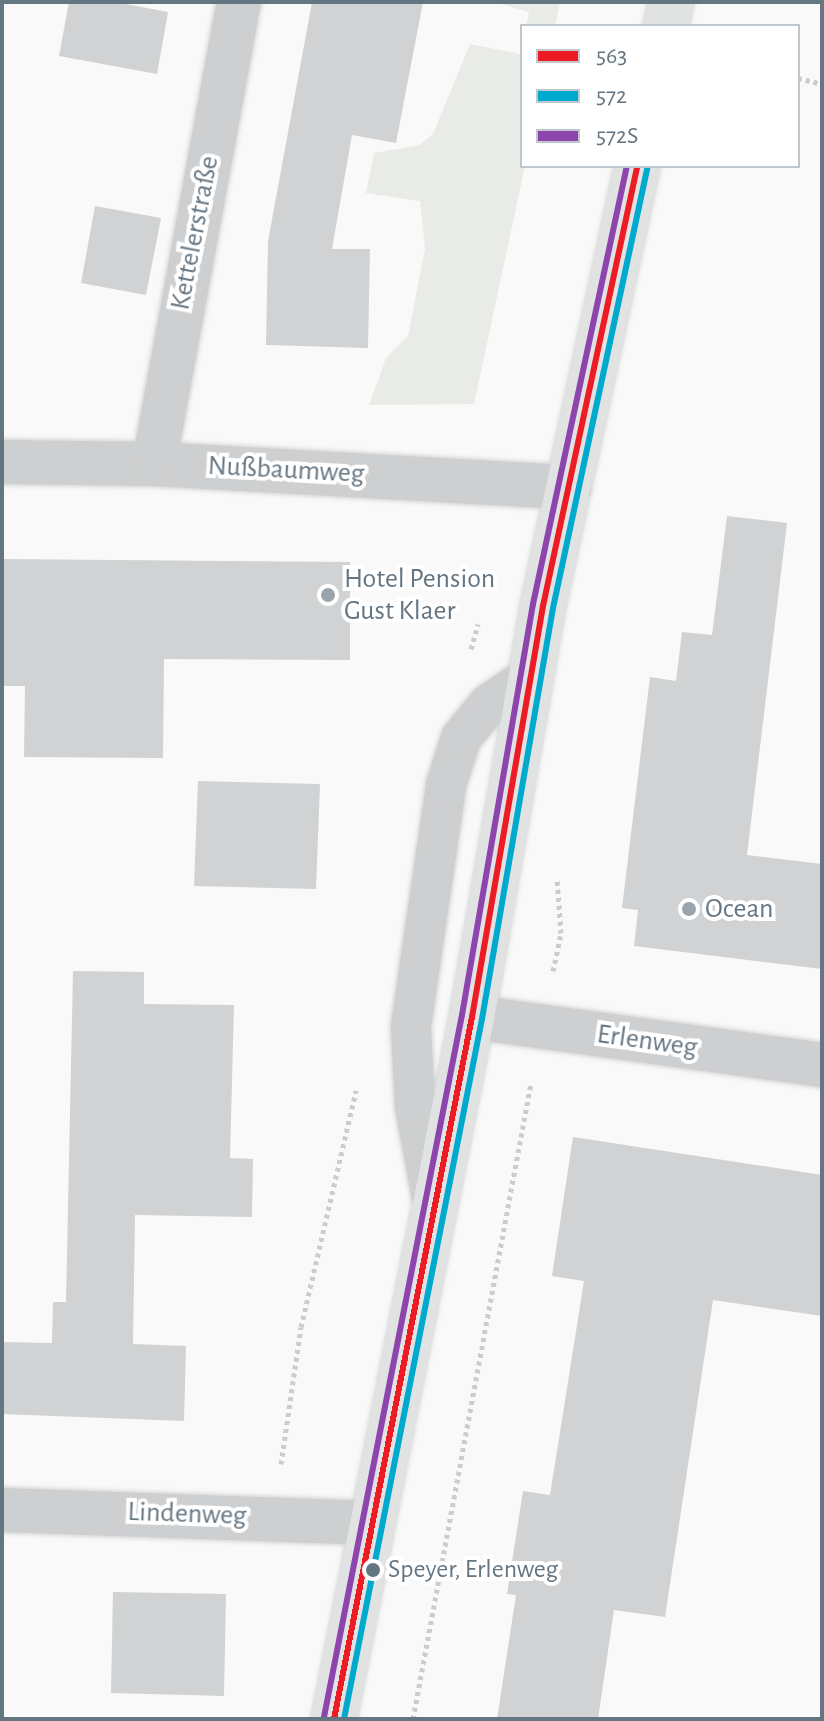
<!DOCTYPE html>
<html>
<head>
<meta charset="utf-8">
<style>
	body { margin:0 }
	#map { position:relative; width:824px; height:1721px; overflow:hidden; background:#f9f9f9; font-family:"Alegreya Sans",sans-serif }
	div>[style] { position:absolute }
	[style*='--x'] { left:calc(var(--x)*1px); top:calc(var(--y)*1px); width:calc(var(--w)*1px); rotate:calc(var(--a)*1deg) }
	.green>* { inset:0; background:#e8ebe6 }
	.building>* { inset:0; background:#d0d2d3 }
	.path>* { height:5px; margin-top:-2.5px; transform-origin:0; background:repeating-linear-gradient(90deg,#cbcccd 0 4px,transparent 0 8px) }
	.roads { filter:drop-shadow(0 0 2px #d5d6d7) drop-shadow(0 0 2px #d5d6d7) }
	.service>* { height:40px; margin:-20px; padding:0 20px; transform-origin:20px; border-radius:20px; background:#cecfd0 }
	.minor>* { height:44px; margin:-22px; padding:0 22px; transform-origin:22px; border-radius:22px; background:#cecfd0 }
	.secondary>* { height:44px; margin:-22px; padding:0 22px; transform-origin:22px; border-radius:22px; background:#e1e2e2 }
	.bus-1>* { height:6px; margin:-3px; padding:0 3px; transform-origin:3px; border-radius:3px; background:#ec1b24 }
	.bus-2>* { height:6px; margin:-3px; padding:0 3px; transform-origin:3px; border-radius:3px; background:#00a9ce }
	.bus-3>* { height:6px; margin:-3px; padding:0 3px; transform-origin:3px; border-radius:3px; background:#8e44ad }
	.dots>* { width:22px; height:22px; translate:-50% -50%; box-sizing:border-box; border:4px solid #fff; border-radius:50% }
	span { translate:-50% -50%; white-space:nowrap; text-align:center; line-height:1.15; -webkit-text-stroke:8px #fff; paint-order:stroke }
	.bus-label { font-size:26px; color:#657683 }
	.left { translate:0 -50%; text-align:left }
	.street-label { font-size:28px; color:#657683 }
	.poi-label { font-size:28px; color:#657683 }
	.frame { position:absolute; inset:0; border:4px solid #657683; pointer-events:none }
	.legend { position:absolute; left:520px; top:24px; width:280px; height:144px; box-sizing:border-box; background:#fff; border:2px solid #c1c8cd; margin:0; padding:10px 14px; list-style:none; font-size:24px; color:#657683 }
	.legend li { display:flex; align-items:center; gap:16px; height:40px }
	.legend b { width:40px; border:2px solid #c1c8cd }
</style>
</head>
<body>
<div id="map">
	<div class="green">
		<i style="clip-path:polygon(494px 2px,560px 2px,555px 26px,526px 26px,529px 12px)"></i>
		<i style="clip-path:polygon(470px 44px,520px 54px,522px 46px,525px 166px,474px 404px,369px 405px,386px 358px,408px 336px,425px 249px,420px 201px,366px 193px,374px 153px,420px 145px,433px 134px)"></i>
	</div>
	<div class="building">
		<i style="clip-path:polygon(69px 2px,115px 2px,168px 12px,157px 74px,59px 56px)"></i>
		<i style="clip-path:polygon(312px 2px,423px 2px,396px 143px,352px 135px,332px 249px,370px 249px,368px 348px,266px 345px,268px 241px)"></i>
		<i style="clip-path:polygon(95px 206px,161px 218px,146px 295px,81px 283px)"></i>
		<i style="clip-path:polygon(727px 516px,787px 523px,747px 855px,822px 864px,822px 969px,634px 946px,638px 910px,622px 908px,650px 677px,676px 681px,682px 632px,712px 635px)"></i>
		<i style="clip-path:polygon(2px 559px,350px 562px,350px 660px,164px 659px,163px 758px,24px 757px,25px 686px,2px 686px)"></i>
		<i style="clip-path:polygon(198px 781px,320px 784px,316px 889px,194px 886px)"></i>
		<i style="clip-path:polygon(73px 971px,144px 972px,144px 1004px,234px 1005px,230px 1158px,253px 1159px,252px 1217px,135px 1215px,133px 1344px,186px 1346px,184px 1421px,2px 1414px,2px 1342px,52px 1343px,53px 1302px,66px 1302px)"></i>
		<i style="clip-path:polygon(573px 1137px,822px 1175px,822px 1316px,713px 1300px,665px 1617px,614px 1610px,598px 1719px,497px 1719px,516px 1595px,507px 1594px,523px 1491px,550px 1495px,584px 1281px,552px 1276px)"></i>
		<i style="clip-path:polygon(113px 1592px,226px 1594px,224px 1696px,111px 1693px)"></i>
	</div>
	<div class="path">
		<i style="--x:798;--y:78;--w:25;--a:14"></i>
		<i style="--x:471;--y:649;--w:26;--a:-74"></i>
		<i style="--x:553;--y:971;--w:39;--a:-78"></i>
		<i style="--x:561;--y:933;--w:55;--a:-94.2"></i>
		<i style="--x:281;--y:1464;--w:138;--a:-81.7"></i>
		<i style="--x:301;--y:1327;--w:243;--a:-76.9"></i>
		<i style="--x:413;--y:1719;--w:647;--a:-79.49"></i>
	</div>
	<div class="roads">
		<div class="service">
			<i style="--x:433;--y:1203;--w:99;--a:-100.5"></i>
			<i style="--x:415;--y:1106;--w:80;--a:-92.9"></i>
			<i style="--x:411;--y:1026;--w:244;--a:-81.7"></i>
			<i style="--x:446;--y:785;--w:49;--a:-72.3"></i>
			<i style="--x:461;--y:738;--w:44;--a:-50.5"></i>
			<i style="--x:489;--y:704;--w:52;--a:-34"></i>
		</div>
		<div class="minor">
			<i style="--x:2;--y:462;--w:152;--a:0.8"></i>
			<i style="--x:154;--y:464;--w:416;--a:3.2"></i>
			<i style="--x:154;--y:464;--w:470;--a:-79.6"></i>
			<i style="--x:472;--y:1017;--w:353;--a:7.8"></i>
			<i style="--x:2;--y:1510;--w:370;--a:2"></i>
		</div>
		<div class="secondary">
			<i style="--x:666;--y:26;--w:25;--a:-78"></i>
			<i style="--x:334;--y:1719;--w:715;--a:-78.88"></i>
			<i style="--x:472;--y:1017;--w:417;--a:-80.2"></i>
			<i style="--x:543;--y:606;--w:450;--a:-77.9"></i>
		</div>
	</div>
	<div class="bus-1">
		<i style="--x:334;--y:1719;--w:715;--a:-78.88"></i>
		<i style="--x:472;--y:1017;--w:417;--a:-80.2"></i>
		<i style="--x:543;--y:606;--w:450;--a:-77.9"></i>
	</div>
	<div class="bus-2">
		<i style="--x:344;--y:1719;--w:713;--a:-78.85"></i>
		<i style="--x:482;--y:1019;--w:417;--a:-80.2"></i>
		<i style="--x:553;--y:608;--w:450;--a:-77.9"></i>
	</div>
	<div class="bus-3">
		<i style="--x:324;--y:1717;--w:715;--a:-78.88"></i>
		<i style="--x:462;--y:1015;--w:417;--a:-80.2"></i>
		<i style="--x:533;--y:604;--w:448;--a:-77.9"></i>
	</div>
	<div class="dots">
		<i style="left:328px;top:595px;background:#99a4ac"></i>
		<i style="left:689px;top:909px;background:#99a4ac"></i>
		<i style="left:373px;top:1570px;background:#657683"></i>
	</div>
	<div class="bus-label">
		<span class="left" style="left:388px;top:1570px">Speyer, Erlenweg</span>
	</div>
	<div class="street-label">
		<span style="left:195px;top:233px;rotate:-79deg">Kettelerstraße</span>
		<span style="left:286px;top:470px;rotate:3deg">Nußbaumweg</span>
		<span style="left:647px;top:1041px;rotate:8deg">Erlenweg</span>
		<span style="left:187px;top:1514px;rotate:2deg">Lindenweg</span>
	</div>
	<div class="poi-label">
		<span class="left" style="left:344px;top:595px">Hotel Pension<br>Gust Klaer</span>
		<span class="left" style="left:705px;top:909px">Ocean</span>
	</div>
	<div class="frame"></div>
	<ul class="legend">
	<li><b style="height:10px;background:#ec1b24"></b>563</li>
	<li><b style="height:10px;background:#00a9ce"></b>572</li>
	<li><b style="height:10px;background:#8e44ad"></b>572S</li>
	</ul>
</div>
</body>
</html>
